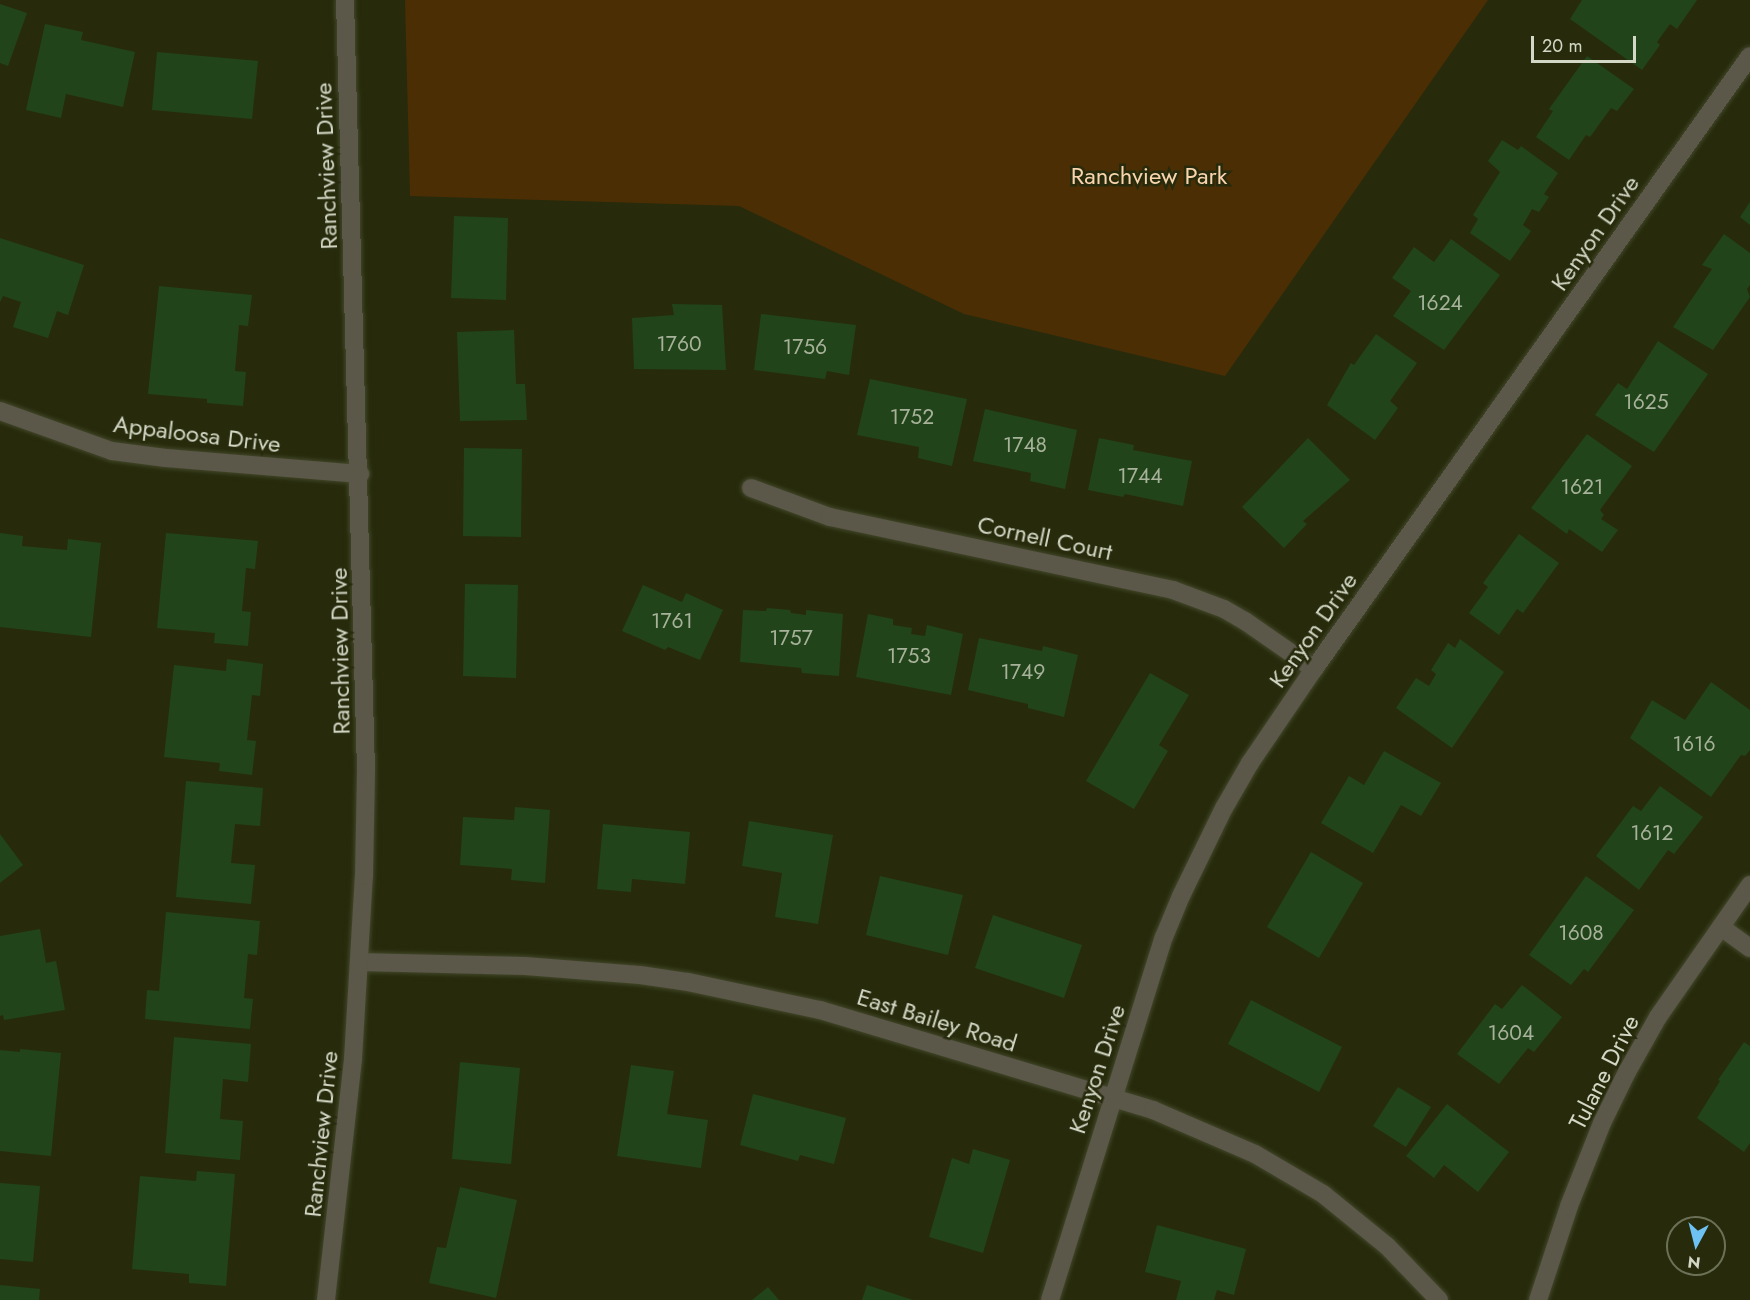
<!DOCTYPE html>
<html>
<head>
<meta charset="utf-8">
<style>
	body { margin:0 }
	#map { position:relative; width:1750px; height:1300px; overflow:hidden; background:#272b0c; font-family:Jost,sans-serif }
	div>[style] { position:absolute }
	[style*='--x'] { left:calc(var(--x)*1px); top:calc(var(--y)*1px); width:calc(var(--w)*1px); rotate:calc(var(--a)*1deg) }
	.green>* { inset:0; background:#4c2e04 }
	.building>* { inset:0; background:#22441a }
	.roads { filter:drop-shadow(0 0 2px #43472a) drop-shadow(0 0 2px #43472a) }
	.street>* { height:18px; margin:-9px; padding:0 9px; transform-origin:9px; border-radius:9px; background:#5b5749 }
	span { translate:-50% -50%; white-space:nowrap; text-align:center; line-height:1.15; -webkit-text-stroke:5px #272b0c; paint-order:stroke }
	.number-label { font-size:21px; color:#a7b29a }
	.number-label span { -webkit-text-stroke-width:0 }
	.street-label { font-size:24px; color:#d3d7c5 }
	.park-label { font-size:24px; color:#f9d4ad }
	.north { position:absolute; left:1666px; top:1216px; width:60px; height:60px; box-sizing:border-box; background:#272b0c; border:2px solid #6c7056; border-radius:50%; rotate:187deg; font-size:16px; font-weight:700; line-height:24px; text-align:center; color:#d3d7c5 }
	.north::after { content:''; display:block; margin:auto; width:21px; height:27px; background:#6dc2f3; clip-path:polygon(50% 0,100% 100%,50% 72%,0 100%) }
	.scale { position:absolute; left:1531px; top:36px; width:105px; height:27px; box-sizing:border-box; border:3px solid #d3d7c5; border-top:0; padding-left:8px; font-size:18px; line-height:21px; white-space:nowrap; color:#d3d7c5; -webkit-text-stroke:4px #272b0c; paint-order:stroke }
</style>
</head>
<body>
<div id="map">
	<div class="green">
		<i style="clip-path:polygon(405px 0,1488px 0,1225px 376px,964px 314px,739px 206px,410px 196px)"></i>
	</div>
	<div class="building">
		<i style="clip-path:polygon(1582px 0,1697px 0,1677px 29px,1670px 24px,1657px 42px,1660px 45px,1642px 70px,1570px 19px)"></i>
		<i style="clip-path:polygon(0 4px,27px 13px,8px 66px,0 63px)"></i>
		<i style="clip-path:polygon(45px 24px,83px 32px,81px 40px,135px 52px,123px 107px,66px 94px,61px 118px,26px 110px)"></i>
		<i style="clip-path:polygon(157px 52px,258px 61px,252px 119px,152px 110px)"></i>
		<i style="clip-path:polygon(1587px 56px,1634px 89px,1617px 111px,1611px 108px,1590px 137px,1586px 135px,1569px 160px,1536px 137px,1553px 111px,1549px 109px)"></i>
		<i style="clip-path:polygon(1502px 140px,1518px 150px,1521px 146px,1558px 173px,1544px 194px,1549px 197px,1539px 212px,1532px 209px,1523px 225px,1531px 231px,1510px 261px,1470px 233px,1478px 219px,1473px 215px,1500px 172px,1488px 161px)"></i>
		<i style="clip-path:polygon(1750px 202px,1750px 225px,1740px 217px)"></i>
		<i style="clip-path:polygon(454px 216px,508px 218px,506px 300px,451px 298px)"></i>
		<i style="clip-path:polygon(1724px 234px,1750px 253px,1750px 285px,1747px 289px,1750px 297px,1713px 350px,1673px 327px,1712px 269px,1702px 265px)"></i>
		<i style="clip-path:polygon(0 238px,84px 265px,68px 315px,57px 311px,48px 338px,13px 327px,21px 302px,3px 296px,0 302px)"></i>
		<i style="clip-path:polygon(1451px 239px,1500px 275px,1444px 350px,1393px 316px,1411px 291px,1392px 278px,1414px 247px,1434px 262px)"></i>
		<i style="clip-path:polygon(159px 286px,252px 295px,248px 326px,239px 325px,235px 371px,246px 372px,243px 406px,207px 403px,207px 399px,148px 394px)"></i>
		<i style="clip-path:polygon(672px 304px,722px 305px,726px 370px,634px 369px,632px 318px,674px 315px)"></i>
		<i style="clip-path:polygon(761px 314px,856px 325px,849px 375px,827px 371px,825px 379px,754px 370px)"></i>
		<i style="clip-path:polygon(514px 330px,516px 384px,525px 384px,527px 420px,460px 421px,457px 332px)"></i>
		<i style="clip-path:polygon(1376px 334px,1417px 363px,1390px 401px,1398px 408px,1375px 440px,1327px 405px,1351px 363px,1354px 365px)"></i>
		<i style="clip-path:polygon(1658px 341px,1708px 374px,1654px 452px,1595px 415px,1618px 383px,1627px 389px)"></i>
		<i style="clip-path:polygon(870px 379px,967px 399px,952px 466px,918px 458px,919px 447px,857px 435px)"></i>
		<i style="clip-path:polygon(985px 409px,1077px 430px,1065px 489px,1030px 481px,1031px 473px,973px 461px)"></i>
		<i style="clip-path:polygon(1587px 434px,1632px 466px,1600px 510px,1604px 515px,1601px 519px,1618px 530px,1602px 552px,1569px 529px,1567px 534px,1531px 508px)"></i>
		<i style="clip-path:polygon(1099px 438px,1134px 445px,1133px 450px,1192px 461px,1183px 506px,1125px 494px,1123px 497px,1088px 490px)"></i>
		<i style="clip-path:polygon(1308px 438px,1350px 480px,1303px 521px,1307px 524px,1284px 548px,1242px 507px)"></i>
		<i style="clip-path:polygon(464px 448px,522px 449px,521px 537px,463px 536px)"></i>
		<i style="clip-path:polygon(0 533px,23px 536px,22px 546px,67px 550px,68px 539px,101px 543px,91px 637px,0 627px)"></i>
		<i style="clip-path:polygon(166px 533px,258px 541px,255px 569px,246px 568px,242px 611px,251px 612px,248px 646px,214px 643px,215px 633px,157px 628px)"></i>
		<i style="clip-path:polygon(1519px 534px,1559px 563px,1523px 613px,1517px 609px,1499px 635px,1469px 613px,1488px 587px,1483px 583px)"></i>
		<i style="clip-path:polygon(465px 584px,518px 585px,516px 678px,463px 676px)"></i>
		<i style="clip-path:polygon(643px 585px,682px 602px,686px 593px,723px 610px,700px 660px,668px 647px,665px 650px,622px 631px)"></i>
		<i style="clip-path:polygon(767px 608px,790px 610px,791px 613px,806px 615px,806px 610px,843px 614px,839px 676px,802px 673px,801px 668px,740px 662px,743px 610px,766px 611px)"></i>
		<i style="clip-path:polygon(868px 614px,893px 619px,893px 625px,912px 628px,911px 634px,925px 636px,927px 625px,963px 634px,951px 695px,856px 677px)"></i>
		<i style="clip-path:polygon(979px 638px,1042px 651px,1043px 646px,1078px 655px,1064px 717px,1028px 708px,1028px 704px,968px 690px)"></i>
		<i style="clip-path:polygon(1460px 639px,1504px 672px,1452px 748px,1396px 708px,1416px 678px,1429px 686px,1436px 674px,1431px 670px,1448px 643px,1455px 648px)"></i>
		<i style="clip-path:polygon(227px 659px,263px 664px,260px 696px,252px 695px,247px 740px,256px 741px,252px 775px,219px 771px,220px 763px,164px 757px,174px 665px,226px 671px)"></i>
		<i style="clip-path:polygon(1150px 673px,1189px 695px,1159px 745px,1168px 751px,1134px 809px,1086px 781px)"></i>
		<i style="clip-path:polygon(1711px 682px,1750px 710px,1750px 750px,1745px 756px,1741px 755px,1711px 797px,1630px 738px,1652px 700px,1685px 720px)"></i>
		<i style="clip-path:polygon(1384px 751px,1441px 783px,1421px 816px,1401px 805px,1373px 853px,1321px 823px,1349px 776px,1364px 785px)"></i>
		<i style="clip-path:polygon(186px 781px,263px 788px,260px 826px,235px 824px,231px 863px,255px 865px,251px 904px,176px 897px)"></i>
		<i style="clip-path:polygon(1660px 786px,1703px 817px,1674px 854px,1668px 850px,1639px 890px,1596px 856px,1633px 806px,1641px 811px)"></i>
		<i style="clip-path:polygon(515px 807px,550px 810px,545px 883px,511px 880px,512px 869px,460px 865px,463px 817px,514px 820px)"></i>
		<i style="clip-path:polygon(749px 821px,833px 835px,818px 924px,775px 917px,782px 873px,742px 866px)"></i>
		<i style="clip-path:polygon(603px 824px,690px 832px,685px 884px,632px 879px,631px 892px,597px 889px)"></i>
		<i style="clip-path:polygon(0 834px,23px 865px,0 883px)"></i>
		<i style="clip-path:polygon(1311px 852px,1363px 883px,1319px 958px,1267px 927px)"></i>
		<i style="clip-path:polygon(880px 876px,963px 895px,948px 955px,866px 935px)"></i>
		<i style="clip-path:polygon(1586px 876px,1634px 910px,1588px 972px,1584px 969px,1571px 985px,1529px 955px)"></i>
		<i style="clip-path:polygon(166px 912px,260px 921px,257px 955px,248px 954px,244px 998px,253px 999px,250px 1029px,145px 1019px,147px 990px,159px 991px)"></i>
		<i style="clip-path:polygon(993px 915px,1082px 945px,1064px 998px,975px 968px)"></i>
		<i style="clip-path:polygon(40px 929px,46px 963px,56px 961px,65px 1010px,4px 1020px,3px 1015px,0 1016px,0 936px)"></i>
		<i style="clip-path:polygon(1522px 985px,1562px 1017px,1534px 1052px,1528px 1048px,1499px 1084px,1457px 1054px,1495px 1004px,1502px 1009px)"></i>
		<i style="clip-path:polygon(1251px 1000px,1342px 1047px,1319px 1092px,1228px 1044px)"></i>
		<i style="clip-path:polygon(174px 1037px,251px 1044px,248px 1082px,223px 1079px,220px 1119px,243px 1121px,240px 1160px,165px 1153px)"></i>
		<i style="clip-path:polygon(1744px 1042px,1750px 1046px,1750px 1143px,1744px 1152px,1697px 1118px,1720px 1081px,1718px 1080px)"></i>
		<i style="clip-path:polygon(20px 1049px,61px 1053px,51px 1156px,0 1151px,0 1050px,20px 1052px)"></i>
		<i style="clip-path:polygon(460px 1062px,520px 1068px,511px 1164px,452px 1159px)"></i>
		<i style="clip-path:polygon(631px 1065px,674px 1071px,667px 1114px,708px 1120px,701px 1168px,617px 1156px)"></i>
		<i style="clip-path:polygon(1398px 1087px,1431px 1107px,1406px 1147px,1373px 1126px)"></i>
		<i style="clip-path:polygon(753px 1094px,846px 1118px,834px 1164px,800px 1155px,798px 1161px,740px 1145px)"></i>
		<i style="clip-path:polygon(1447px 1104px,1509px 1152px,1478px 1192px,1444px 1165px,1434px 1178px,1406px 1156px)"></i>
		<i style="clip-path:polygon(973px 1149px,1010px 1160px,983px 1253px,929px 1237px,952px 1158px,969px 1164px)"></i>
		<i style="clip-path:polygon(197px 1171px,235px 1174px,226px 1286px,189px 1283px,189px 1274px,132px 1269px,140px 1176px,196px 1181px)"></i>
		<i style="clip-path:polygon(0 1183px,40px 1186px,33px 1262px,0 1259px)"></i>
		<i style="clip-path:polygon(460px 1187px,517px 1200px,496px 1298px,429px 1283px,437px 1247px,446px 1248px)"></i>
		<i style="clip-path:polygon(1157px 1225px,1246px 1249px,1234px 1295px,1217px 1290px,1214px 1300px,1176px 1300px,1181px 1281px,1145px 1272px)"></i>
		<i style="clip-path:polygon(0 1285px,40px 1289px,39px 1300px,0 1300px)"></i>
		<i style="clip-path:polygon(867px 1285px,913px 1300px,862px 1300px)"></i>
		<i style="clip-path:polygon(768px 1287px,779px 1300px,752px 1300px)"></i>
	</div>
	<div class="roads">
		<div class="street">
			<i style="--x:0;--y:411;--w:119;--a:19.7"></i>
			<i style="--x:112;--y:451;--w:54;--a:7.4"></i>
			<i style="--x:166;--y:458;--w:195;--a:4.7"></i>
			<i style="--x:751;--y:488;--w:84;--a:20.2"></i>
			<i style="--x:830;--y:517;--w:351;--a:12"></i>
			<i style="--x:1173;--y:590;--w:54;--a:20.4"></i>
			<i style="--x:1224;--y:609;--w:24;--a:30"></i>
			<i style="--x:1245;--y:621;--w:84;--a:34.8"></i>
			<i style="--x:1721;--y:927;--w:36;--a:36"></i>
			<i style="--x:359;--y:962;--w:166;--a:1.4"></i>
			<i style="--x:525;--y:966;--w:115;--a:4.5"></i>
			<i style="--x:640;--y:975;--w:49;--a:8.3"></i>
			<i style="--x:688;--y:982;--w:135;--a:12"></i>
			<i style="--x:820;--y:1010;--w:348;--a:16.7"></i>
			<i style="--x:1153;--y:1110;--w:111;--a:23.3"></i>
			<i style="--x:1255;--y:1154;--w:79;--a:30.5"></i>
			<i style="--x:1323;--y:1194;--w:82;--a:39.1"></i>
			<i style="--x:1387;--y:1246;--w:75;--a:46.1"></i>
			<i style="--x:326;--y:1300;--w:243;--a:-83.6"></i>
			<i style="--x:353;--y:1059;--w:183;--a:-86.6"></i>
			<i style="--x:364;--y:876;--w:105;--a:-88.9"></i>
			<i style="--x:366;--y:771;--w:771;--a:-91.56"></i>
			<i style="--x:1050;--y:1300;--w:380;--a:-72.6"></i>
			<i style="--x:1164;--y:937;--w:44;--a:-67.5"></i>
			<i style="--x:1181;--y:896;--w:98;--a:-64"></i>
			<i style="--x:1224;--y:808;--w:52;--a:-60"></i>
			<i style="--x:1250;--y:763;--w:114;--a:-55.8"></i>
			<i style="--x:1314;--y:669;--w:752;--a:-54.58"></i>
			<i style="--x:1538;--y:1300;--w:99;--a:-71.7"></i>
			<i style="--x:1569;--y:1206;--w:89;--a:-68.3"></i>
			<i style="--x:1602;--y:1123;--w:57;--a:-63.9"></i>
			<i style="--x:1627;--y:1072;--w:63;--a:-60.6"></i>
			<i style="--x:1658;--y:1017;--w:161;--a:-55.1"></i>
		</div>
	</div>
	<div class="number-label">
		<span style="left:1440px;top:303px">1624</span>
		<span style="left:679px;top:344px">1760</span>
		<span style="left:805px;top:347px">1756</span>
		<span style="left:1646px;top:402px">1625</span>
		<span style="left:912px;top:417px">1752</span>
		<span style="left:1025px;top:445px">1748</span>
		<span style="left:1140px;top:476px">1744</span>
		<span style="left:1582px;top:487px">1621</span>
		<span style="left:672px;top:621px">1761</span>
		<span style="left:791px;top:638px">1757</span>
		<span style="left:909px;top:656px">1753</span>
		<span style="left:1023px;top:672px">1749</span>
		<span style="left:1694px;top:744px">1616</span>
		<span style="left:1652px;top:833px">1612</span>
		<span style="left:1581px;top:933px">1608</span>
		<span style="left:1511px;top:1033px">1604</span>
	</div>
	<div class="street-label">
		<span style="left:326px;top:166px;rotate:-92deg">Ranchview Drive</span>
		<span style="left:1595px;top:233px;rotate:-55deg">Kenyon Drive</span>
		<span style="left:197px;top:434px;rotate:7deg">Appaloosa Drive</span>
		<span style="left:1045px;top:538px;rotate:12deg">Cornell Court</span>
		<span style="left:1313px;top:630px;rotate:-55deg">Kenyon Drive</span>
		<span style="left:340px;top:651px;rotate:-91deg">Ranchview Drive</span>
		<span style="left:937px;top:1020px;rotate:17deg">East Bailey Road</span>
		<span style="left:1097px;top:1069px;rotate:-72deg">Kenyon Drive</span>
		<span style="left:1604px;top:1072px;rotate:-63deg">Tulane Drive</span>
		<span style="left:321px;top:1134px;rotate:-84deg">Ranchview Drive</span>
	</div>
	<div class="park-label">
		<span style="left:1149px;top:176px">Ranchview Park</span>
	</div>
	<div class="north">N</div>
	<div class="scale">20 m</div>
</div>
</body>
</html>
